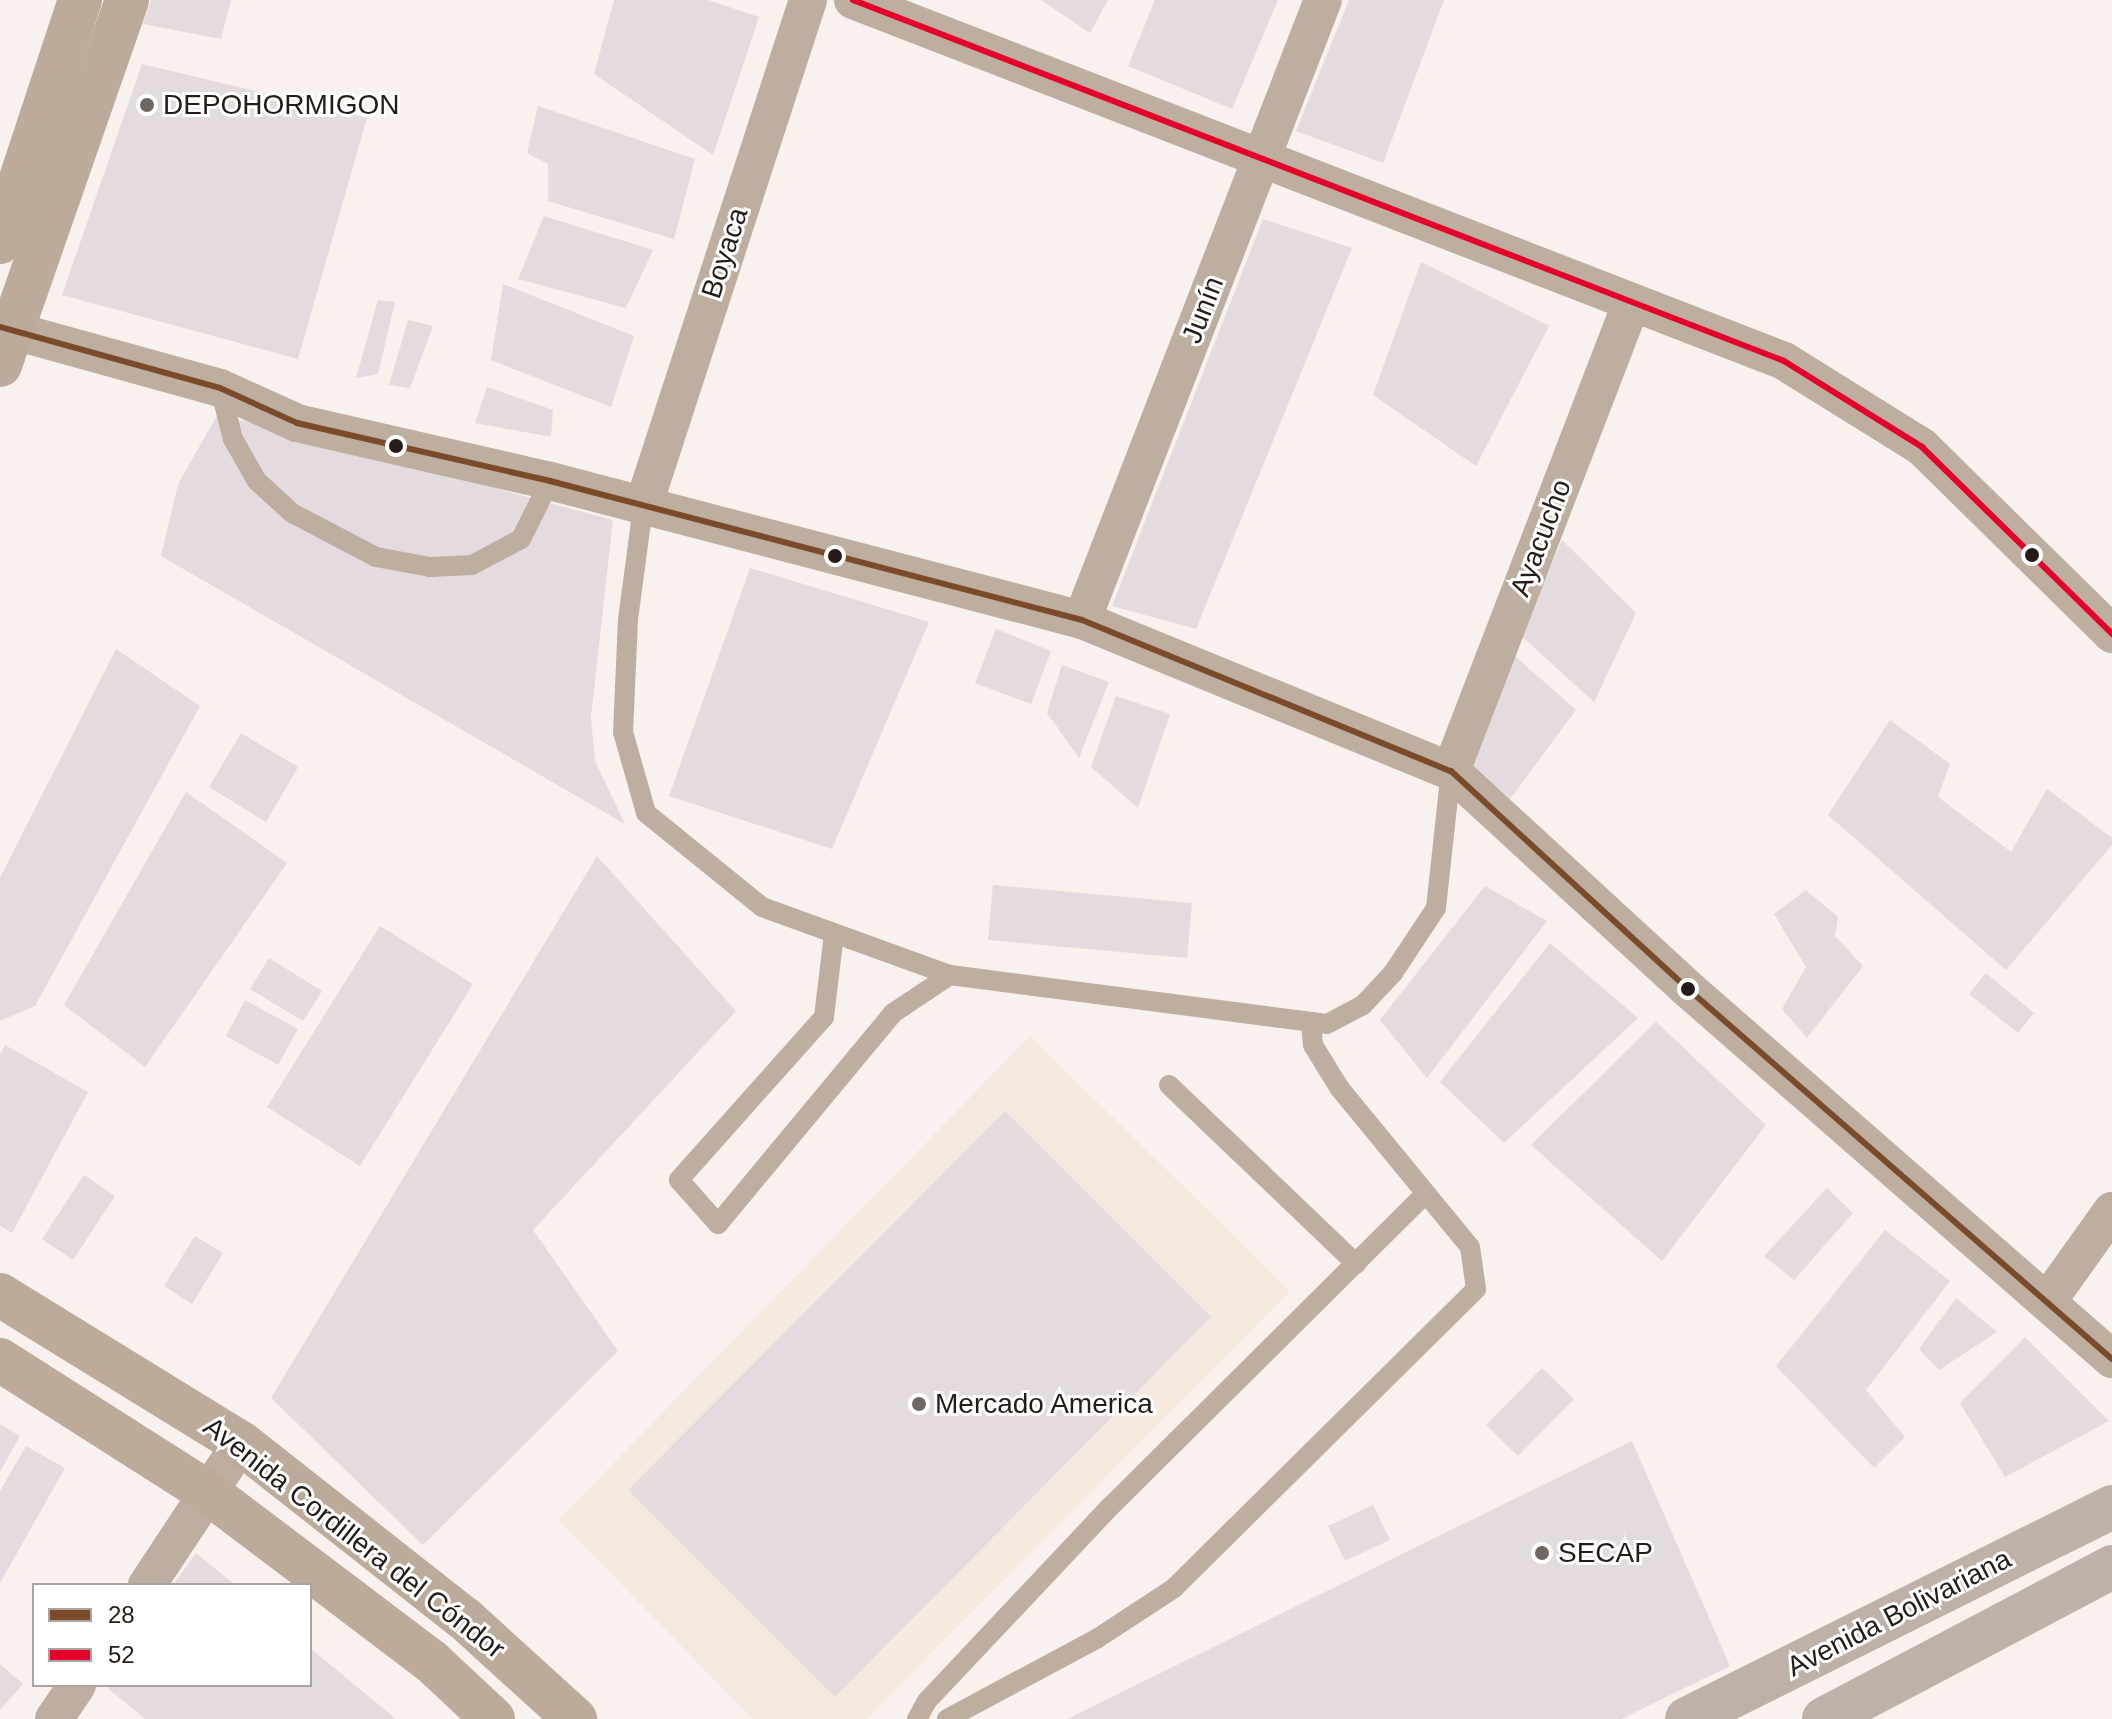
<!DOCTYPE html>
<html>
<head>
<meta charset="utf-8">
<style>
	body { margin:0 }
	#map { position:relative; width:2112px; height:1719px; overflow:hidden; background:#f8f1ee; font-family:Arial,sans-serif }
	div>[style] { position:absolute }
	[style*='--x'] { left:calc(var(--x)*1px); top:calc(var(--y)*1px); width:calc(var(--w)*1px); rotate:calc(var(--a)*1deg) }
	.commercial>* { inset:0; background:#f6eadf }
	.building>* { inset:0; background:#e3dbde }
	.lane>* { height:20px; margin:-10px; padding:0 10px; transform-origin:10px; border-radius:10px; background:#bdaea0 }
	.street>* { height:38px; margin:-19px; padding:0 19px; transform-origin:19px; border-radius:19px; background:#bdaea0 }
	.secondary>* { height:44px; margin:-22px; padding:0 22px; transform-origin:22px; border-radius:22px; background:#bcab9b }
	.primary>* { height:44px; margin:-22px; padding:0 22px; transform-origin:22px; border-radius:22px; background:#bfb1a7 }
	.bus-1>* { height:6px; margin:-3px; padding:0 3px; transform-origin:3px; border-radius:3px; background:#7a4b2a }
	.bus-2>* { height:6px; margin:-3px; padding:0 3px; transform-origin:3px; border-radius:3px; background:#e4002b }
	.dots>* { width:22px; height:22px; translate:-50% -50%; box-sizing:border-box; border:4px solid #fff; border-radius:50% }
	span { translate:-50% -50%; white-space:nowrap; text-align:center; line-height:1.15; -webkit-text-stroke:6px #fff; paint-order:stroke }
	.poi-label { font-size:28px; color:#271b17 }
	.left { translate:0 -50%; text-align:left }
	.street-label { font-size:28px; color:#271b17 }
	.legend { position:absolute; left:32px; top:1583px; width:280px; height:104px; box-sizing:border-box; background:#fff; border:2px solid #a9a4a2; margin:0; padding:10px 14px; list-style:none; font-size:24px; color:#271b17 }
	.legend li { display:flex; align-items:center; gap:16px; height:40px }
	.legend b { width:40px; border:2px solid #a9a4a2 }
</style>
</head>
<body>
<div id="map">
	<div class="commercial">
		<i style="clip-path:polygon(1030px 1036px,1290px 1291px,866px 1719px,753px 1719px,558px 1520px)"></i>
	</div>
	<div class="building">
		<i style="clip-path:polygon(151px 0,231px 0,221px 39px,143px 24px)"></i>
		<i style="clip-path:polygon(614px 0,708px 0,759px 17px,713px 155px,594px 74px)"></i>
		<i style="clip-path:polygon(1041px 0,1108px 0,1090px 33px)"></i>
		<i style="clip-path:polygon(1155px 0,1278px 0,1232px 109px,1128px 66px)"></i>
		<i style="clip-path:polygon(1349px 0,1444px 0,1383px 163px,1296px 131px)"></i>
		<i style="clip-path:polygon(142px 64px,367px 118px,298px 359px,62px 295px)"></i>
		<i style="clip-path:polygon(538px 106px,695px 159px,674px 239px,548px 201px,548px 164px,527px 153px)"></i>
		<i style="clip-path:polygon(544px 216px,653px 250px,626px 308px,518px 279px)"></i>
		<i style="clip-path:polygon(1263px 219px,1352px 248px,1196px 629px,1112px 606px)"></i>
		<i style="clip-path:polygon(1421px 262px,1549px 326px,1476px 466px,1373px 395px)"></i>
		<i style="clip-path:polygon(503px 284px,634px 336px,611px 407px,491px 360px)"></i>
		<i style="clip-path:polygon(378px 300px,395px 302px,378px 374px,356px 378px)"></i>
		<i style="clip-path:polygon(408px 320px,433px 326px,410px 388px,389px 385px)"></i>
		<i style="clip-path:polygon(487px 387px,553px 410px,551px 437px,475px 423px)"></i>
		<i style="clip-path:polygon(218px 414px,613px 520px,591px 718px,595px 761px,625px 824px,161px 556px,178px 484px)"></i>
		<i style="clip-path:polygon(1562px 540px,1636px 613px,1594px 702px,1520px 635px)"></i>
		<i style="clip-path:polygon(750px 568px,929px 622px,832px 849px,669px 796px)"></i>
		<i style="clip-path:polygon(996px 629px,1051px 651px,1031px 704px,975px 683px)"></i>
		<i style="clip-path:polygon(116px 649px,200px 706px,35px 1006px,0 1021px,0 878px)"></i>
		<i style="clip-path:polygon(1507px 649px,1576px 710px,1510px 799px,1467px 763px)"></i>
		<i style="clip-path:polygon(1062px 665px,1109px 682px,1079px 758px,1047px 713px)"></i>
		<i style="clip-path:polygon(1116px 696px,1170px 714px,1138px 808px,1091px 767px)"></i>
		<i style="clip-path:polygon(1890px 720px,1950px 764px,1938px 797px,2011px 852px,2047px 789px,2112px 838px,2112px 845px,2006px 970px,1828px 815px)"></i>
		<i style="clip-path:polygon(241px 733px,298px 767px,266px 822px,209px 787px)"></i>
		<i style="clip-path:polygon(186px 792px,287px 863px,145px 1067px,64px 1005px)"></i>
		<i style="clip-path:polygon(597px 856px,736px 1011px,533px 1230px,618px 1351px,423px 1545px,271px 1398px)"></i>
		<i style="clip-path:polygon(993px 885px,1192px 903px,1187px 958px,988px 940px)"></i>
		<i style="clip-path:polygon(1485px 886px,1547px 921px,1427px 1078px,1380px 1020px)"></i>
		<i style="clip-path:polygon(1806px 890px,1838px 917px,1835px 936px,1863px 966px,1807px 1038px,1782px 1009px,1806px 967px,1774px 914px)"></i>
		<i style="clip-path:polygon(380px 926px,473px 984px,360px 1166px,267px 1107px)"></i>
		<i style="clip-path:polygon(1550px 943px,1638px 1018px,1504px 1143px,1440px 1082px)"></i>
		<i style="clip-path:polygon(269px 958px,322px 991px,303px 1021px,250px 989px)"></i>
		<i style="clip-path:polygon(1986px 973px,2034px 1013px,2018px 1033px,1969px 994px)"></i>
		<i style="clip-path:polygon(245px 1000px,298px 1029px,278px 1065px,226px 1036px)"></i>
		<i style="clip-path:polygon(1656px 1022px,1766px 1125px,1662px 1261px,1531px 1145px)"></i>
		<i style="clip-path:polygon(5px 1045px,88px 1092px,12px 1233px,0 1226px,0 1055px)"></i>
		<i style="clip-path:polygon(1005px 1111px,1211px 1317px,835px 1697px,628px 1490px)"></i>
		<i style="clip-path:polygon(84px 1175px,115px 1196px,73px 1260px,42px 1239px)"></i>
		<i style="clip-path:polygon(1827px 1188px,1853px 1213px,1794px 1280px,1764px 1256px)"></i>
		<i style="clip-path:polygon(1885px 1230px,1950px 1281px,1866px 1390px,1905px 1437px,1874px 1468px,1776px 1366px)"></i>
		<i style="clip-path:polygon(195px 1236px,223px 1253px,192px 1304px,164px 1286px)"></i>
		<i style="clip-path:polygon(1956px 1298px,1997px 1332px,1939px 1370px,1919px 1349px)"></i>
		<i style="clip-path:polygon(2025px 1337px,2109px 1421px,2005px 1477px,1960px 1403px)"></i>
		<i style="clip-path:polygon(1542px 1368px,1574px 1399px,1518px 1456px,1486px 1425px)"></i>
		<i style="clip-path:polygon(0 1424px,20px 1436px,0 1472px)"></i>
		<i style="clip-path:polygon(1632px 1441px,1730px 1666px,1621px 1719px,1067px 1719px)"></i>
		<i style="clip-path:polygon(26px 1446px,65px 1468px,0 1583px,0 1491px)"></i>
		<i style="clip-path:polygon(1373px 1505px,1390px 1540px,1345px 1561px,1328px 1526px)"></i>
		<i style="clip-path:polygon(196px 1553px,235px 1585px,173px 1585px)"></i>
		<i style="clip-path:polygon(310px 1648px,396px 1719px,145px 1719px,104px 1685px,310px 1685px)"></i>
		<i style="clip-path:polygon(0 1664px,23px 1684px,0 1710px)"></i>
	</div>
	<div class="lane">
		<i style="--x:220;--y:388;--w:53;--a:75.7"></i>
		<i style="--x:233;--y:439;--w:48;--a:60.3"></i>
		<i style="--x:257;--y:481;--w:47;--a:42.4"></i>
		<i style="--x:292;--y:513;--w:95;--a:27.6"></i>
		<i style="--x:376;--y:557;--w:55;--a:10.5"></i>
		<i style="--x:430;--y:567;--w:42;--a:-2.7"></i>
		<i style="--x:472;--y:565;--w:55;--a:-28"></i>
		<i style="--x:521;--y:539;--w:65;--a:-63.4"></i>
		<i style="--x:643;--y:507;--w:113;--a:97.6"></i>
		<i style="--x:628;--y:619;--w:113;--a:92.5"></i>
		<i style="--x:623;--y:732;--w:84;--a:74.1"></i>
		<i style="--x:646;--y:813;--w:149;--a:39"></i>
		<i style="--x:762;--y:907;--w:200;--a:19.9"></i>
		<i style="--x:950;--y:975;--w:380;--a:7.4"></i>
		<i style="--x:1327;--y:1024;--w:41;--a:-27.8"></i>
		<i style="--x:1363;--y:1005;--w:44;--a:-46.8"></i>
		<i style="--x:1393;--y:973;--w:78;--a:-56.5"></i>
		<i style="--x:1436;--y:908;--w:138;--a:-83.8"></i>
		<i style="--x:834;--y:934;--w:84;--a:96.9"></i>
		<i style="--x:824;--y:1017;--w:218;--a:131.7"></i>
		<i style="--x:679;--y:1180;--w:59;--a:48.4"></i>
		<i style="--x:718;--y:1224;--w:274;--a:-50.3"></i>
		<i style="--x:893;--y:1013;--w:69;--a:-33.7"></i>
		<i style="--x:1169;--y:1085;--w:259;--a:43.7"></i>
		<i style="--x:917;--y:1719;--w:21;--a:-61"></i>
		<i style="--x:927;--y:1701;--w:267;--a:-46.7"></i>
		<i style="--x:1110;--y:1507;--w:444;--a:-44.8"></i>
		<i style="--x:947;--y:1719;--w:171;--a:-28.2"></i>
		<i style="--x:1098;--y:1638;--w:91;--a:-33.3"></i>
		<i style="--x:1174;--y:1588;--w:425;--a:-44.7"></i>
		<i style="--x:1476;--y:1289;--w:42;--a:-98.1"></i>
		<i style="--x:1470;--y:1247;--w:205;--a:-129.4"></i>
		<i style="--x:1340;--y:1089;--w:52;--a:-121.5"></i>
		<i style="--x:1313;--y:1045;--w:23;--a:-95"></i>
	</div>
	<div class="street">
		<i style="--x:853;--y:0;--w:999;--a:21.19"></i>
		<i style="--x:1784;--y:361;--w:163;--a:31.9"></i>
		<i style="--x:1922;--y:447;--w:267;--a:44.5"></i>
		<i style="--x:0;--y:327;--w:228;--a:15.5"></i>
		<i style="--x:220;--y:388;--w:85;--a:24.4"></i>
		<i style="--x:297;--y:423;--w:260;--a:12.9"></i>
		<i style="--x:550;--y:481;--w:550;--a:14.64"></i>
		<i style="--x:1082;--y:620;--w:399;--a:22.3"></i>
		<i style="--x:1451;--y:771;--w:322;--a:42.6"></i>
		<i style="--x:1688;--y:989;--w:563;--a:41.11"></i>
		<i style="--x:643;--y:507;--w:533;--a:-71.97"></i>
		<i style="--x:1082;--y:620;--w:665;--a:-68.76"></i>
		<i style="--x:1451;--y:771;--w:500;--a:-68.92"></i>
		<i style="--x:2047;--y:1302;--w:112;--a:-54.5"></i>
		<i style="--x:147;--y:1585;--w:170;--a:-56.5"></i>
		<i style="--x:54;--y:1719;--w:41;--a:-55.9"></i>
	</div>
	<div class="secondary">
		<i style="--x:0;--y:242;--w:255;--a:-71.7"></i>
		<i style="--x:0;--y:365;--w:386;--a:-70.8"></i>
		<i style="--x:0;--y:1295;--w:283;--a:31.6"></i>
		<i style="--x:241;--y:1443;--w:285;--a:38.2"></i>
		<i style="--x:465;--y:1619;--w:149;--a:42.3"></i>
		<i style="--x:0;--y:1360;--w:249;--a:32.5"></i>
		<i style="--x:210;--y:1494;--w:277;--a:37.1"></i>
		<i style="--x:431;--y:1661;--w:85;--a:43.1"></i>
	</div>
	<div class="primary">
		<i style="--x:1687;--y:1719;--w:475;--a:-26.5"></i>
		<i style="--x:1824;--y:1719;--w:326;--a:-27.8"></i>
	</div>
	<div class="bus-1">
		<i style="--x:0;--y:327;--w:228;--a:15.5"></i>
		<i style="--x:220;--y:388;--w:85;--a:24.4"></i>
		<i style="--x:297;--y:423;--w:260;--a:12.9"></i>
		<i style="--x:550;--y:481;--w:550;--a:14.64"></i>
		<i style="--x:1082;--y:620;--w:399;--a:22.3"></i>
		<i style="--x:1451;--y:771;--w:322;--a:42.6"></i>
		<i style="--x:1688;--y:989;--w:563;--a:41.11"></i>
	</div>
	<div class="bus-2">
		<i style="--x:853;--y:0;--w:999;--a:21.19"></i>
		<i style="--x:1784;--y:361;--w:163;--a:31.9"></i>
		<i style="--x:1922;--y:447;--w:267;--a:44.5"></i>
	</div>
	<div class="dots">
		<i style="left:147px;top:105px;background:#706662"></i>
		<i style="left:396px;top:446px;background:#271b17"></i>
		<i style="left:2032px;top:555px;background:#271b17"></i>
		<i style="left:835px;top:556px;background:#271b17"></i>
		<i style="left:1688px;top:989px;background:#271b17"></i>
		<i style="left:919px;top:1404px;background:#706662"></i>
		<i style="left:1542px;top:1553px;background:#706662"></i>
	</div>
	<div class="poi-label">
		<span class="left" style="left:163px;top:105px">DEPOHORMIGON</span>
		<span class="left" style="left:935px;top:1404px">Mercado America</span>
		<span class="left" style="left:1558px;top:1553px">SECAP</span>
	</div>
	<div class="street-label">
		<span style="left:725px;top:253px;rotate:-72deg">Boyaca</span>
		<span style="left:1203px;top:310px;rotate:-69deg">Junín</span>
		<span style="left:1541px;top:538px;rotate:-69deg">Ayacucho</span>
		<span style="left:354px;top:1538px;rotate:38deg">Avenida Cordillera del Cóndor</span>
		<span style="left:1899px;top:1613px;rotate:-27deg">Avenida Bolivariana</span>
	</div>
	<ul class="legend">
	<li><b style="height:10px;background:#7a4b2a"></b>28</li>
	<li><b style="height:10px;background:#e4002b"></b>52</li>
	</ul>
</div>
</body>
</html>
